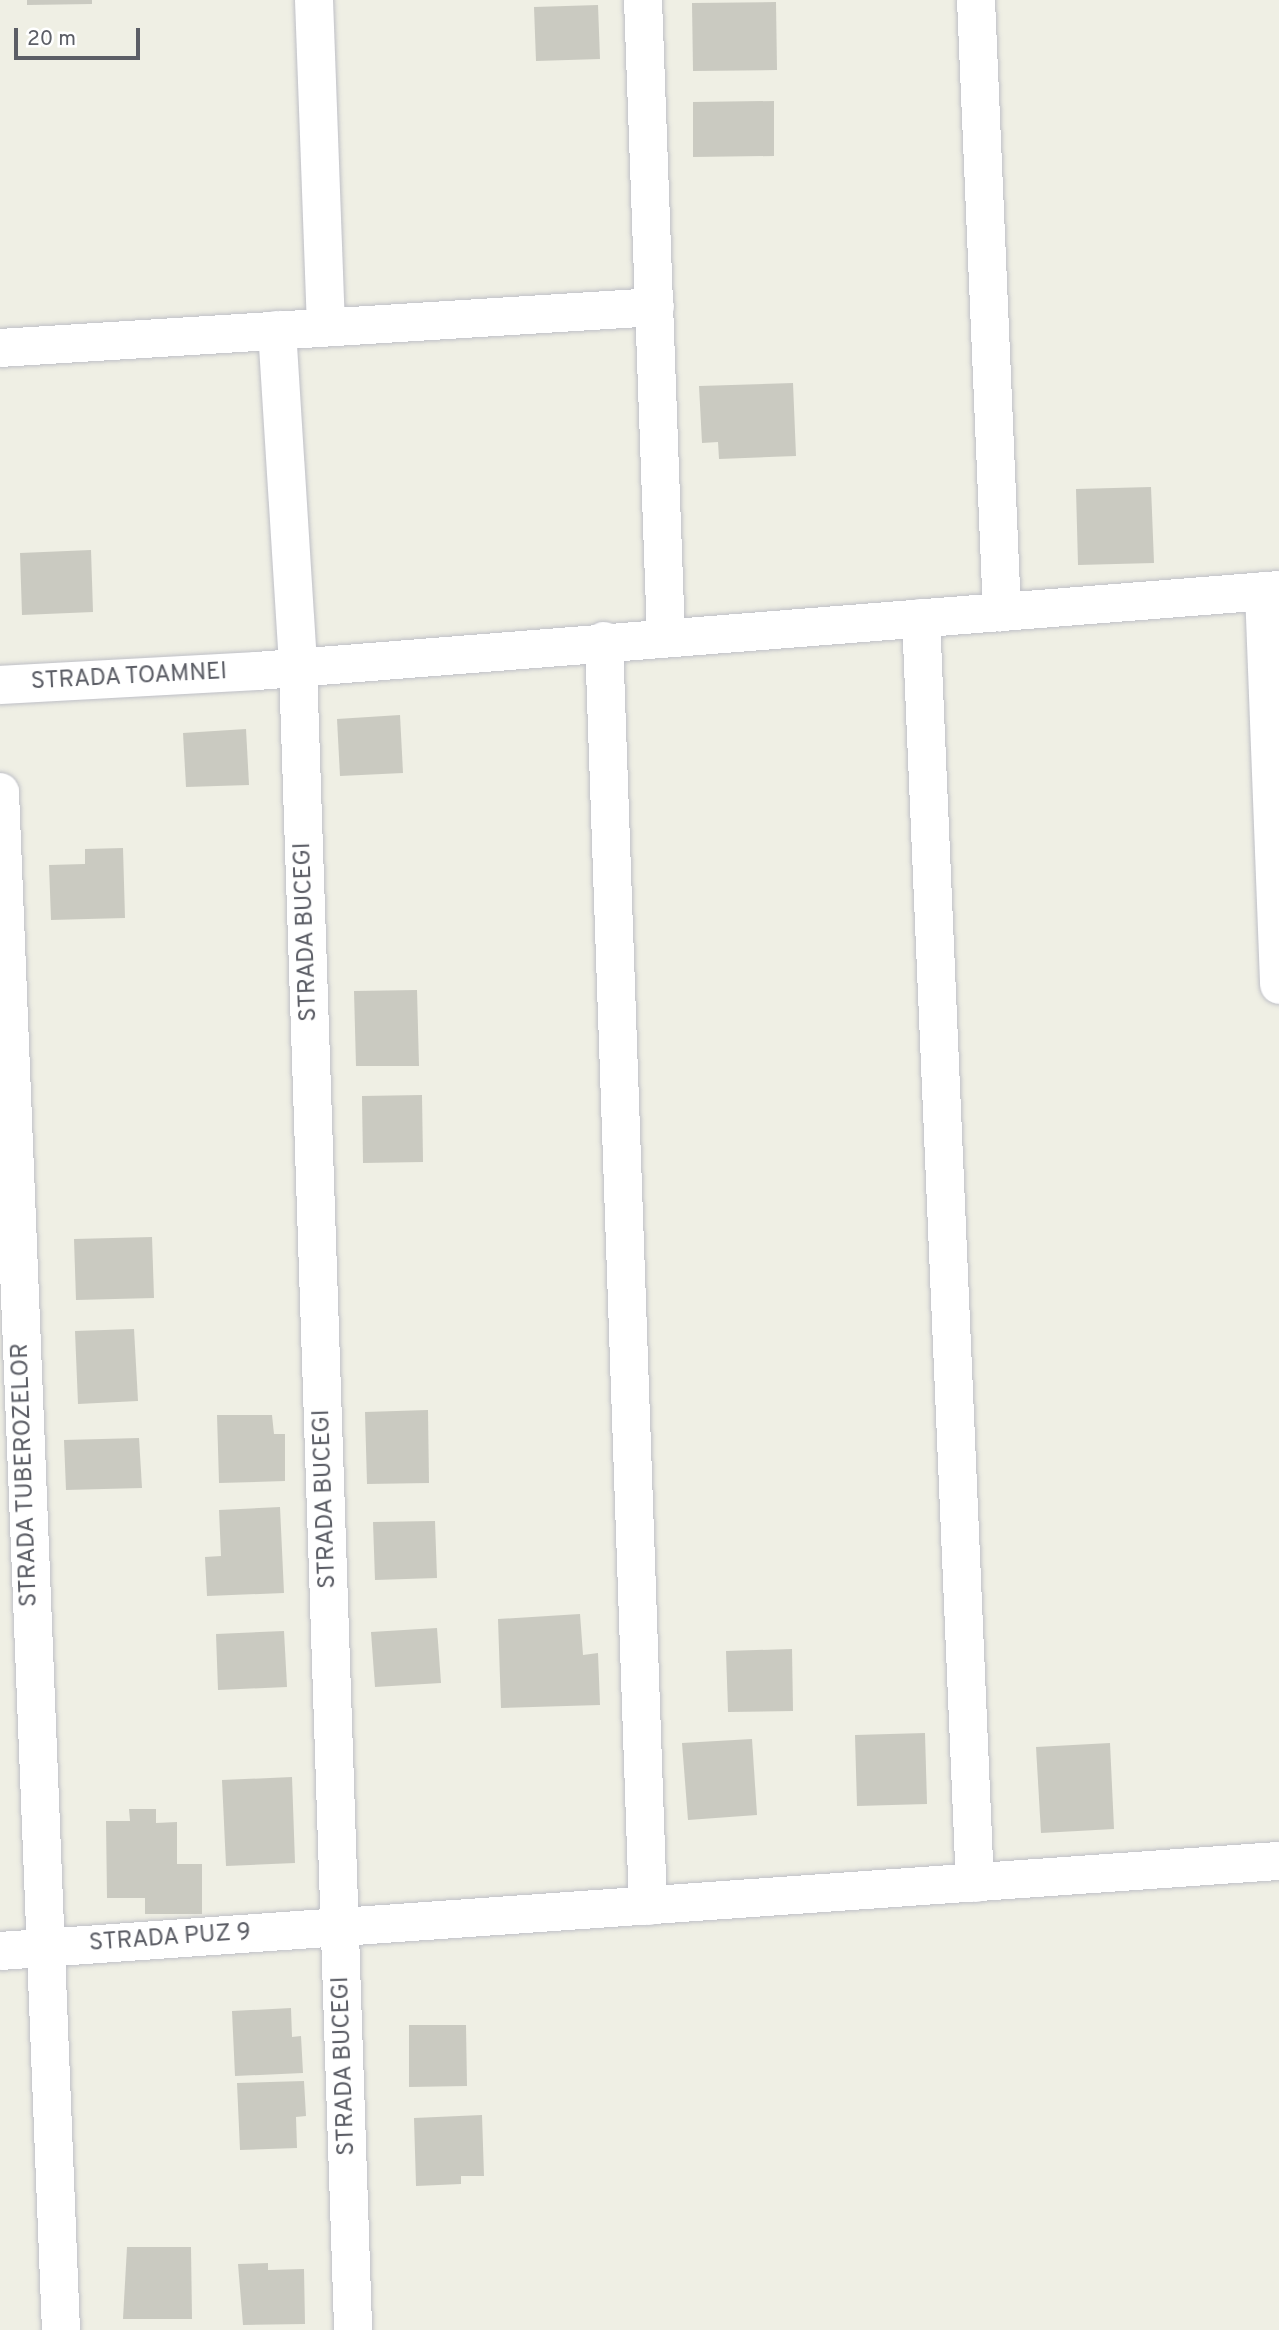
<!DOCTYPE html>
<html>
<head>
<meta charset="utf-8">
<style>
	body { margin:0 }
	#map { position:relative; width:1279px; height:2330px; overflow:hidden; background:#efefe4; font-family:Overpass,sans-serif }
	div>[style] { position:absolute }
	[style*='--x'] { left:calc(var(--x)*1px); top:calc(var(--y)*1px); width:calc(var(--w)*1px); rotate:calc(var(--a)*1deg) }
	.building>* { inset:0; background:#cacac1 }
	.roads { filter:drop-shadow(0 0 2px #bebfc6) drop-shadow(0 0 2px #bebfc6) }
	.minor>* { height:38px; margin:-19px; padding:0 19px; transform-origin:19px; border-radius:19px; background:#fff }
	span { translate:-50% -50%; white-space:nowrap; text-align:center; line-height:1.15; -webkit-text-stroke:5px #fff; paint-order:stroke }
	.street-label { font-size:24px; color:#5c5e66 }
	.scale { position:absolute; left:14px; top:28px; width:126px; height:32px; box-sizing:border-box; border:4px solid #5c5e66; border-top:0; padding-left:9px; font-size:21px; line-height:24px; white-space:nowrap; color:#5c5e66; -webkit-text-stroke:5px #fff; paint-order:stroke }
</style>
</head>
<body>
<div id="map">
	<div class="building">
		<i style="clip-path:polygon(27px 0,92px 0,92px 4px,27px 5px)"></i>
		<i style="clip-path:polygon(776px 2px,777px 70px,693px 71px,692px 3px)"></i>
		<i style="clip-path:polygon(598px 5px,600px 59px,536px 61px,534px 7px)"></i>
		<i style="clip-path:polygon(774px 101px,774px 156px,693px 157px,693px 102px)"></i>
		<i style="clip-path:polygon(793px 383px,796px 456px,719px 459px,718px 442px,702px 443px,699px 386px)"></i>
		<i style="clip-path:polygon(1151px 487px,1154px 563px,1078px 565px,1076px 489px)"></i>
		<i style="clip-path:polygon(91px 550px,93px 612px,22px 615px,20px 553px)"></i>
		<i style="clip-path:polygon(400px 715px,403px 773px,340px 776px,337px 719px)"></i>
		<i style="clip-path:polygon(246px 729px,249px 785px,186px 787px,183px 733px)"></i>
		<i style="clip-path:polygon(123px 848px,125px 918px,51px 920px,49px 865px,85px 864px,85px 849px)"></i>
		<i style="clip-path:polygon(417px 990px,419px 1066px,356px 1066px,354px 991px)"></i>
		<i style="clip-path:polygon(422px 1095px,423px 1162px,363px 1163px,362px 1096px)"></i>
		<i style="clip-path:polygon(152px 1237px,154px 1298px,76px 1300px,74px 1239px)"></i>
		<i style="clip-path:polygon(134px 1329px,138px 1401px,78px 1404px,75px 1331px)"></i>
		<i style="clip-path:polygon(428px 1410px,429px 1483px,367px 1484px,365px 1412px)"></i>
		<i style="clip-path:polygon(217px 1415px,272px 1415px,274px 1434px,285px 1434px,285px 1481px,219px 1483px)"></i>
		<i style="clip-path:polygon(139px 1438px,142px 1488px,66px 1490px,64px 1440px)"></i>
		<i style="clip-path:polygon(280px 1507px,284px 1593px,207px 1596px,205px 1557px,221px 1556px,219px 1510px)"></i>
		<i style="clip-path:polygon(435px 1521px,437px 1578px,375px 1580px,373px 1522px)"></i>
		<i style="clip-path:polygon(580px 1614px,583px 1655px,598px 1653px,600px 1705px,501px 1708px,498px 1619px)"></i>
		<i style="clip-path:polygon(437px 1628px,441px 1683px,375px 1687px,371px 1632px)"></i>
		<i style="clip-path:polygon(284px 1631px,287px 1687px,218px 1690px,216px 1634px)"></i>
		<i style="clip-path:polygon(792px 1649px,793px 1711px,728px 1712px,726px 1651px)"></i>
		<i style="clip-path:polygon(925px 1733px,927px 1804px,857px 1806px,855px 1735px)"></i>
		<i style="clip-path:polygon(752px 1739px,757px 1815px,688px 1820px,682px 1743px)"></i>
		<i style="clip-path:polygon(1110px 1743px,1114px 1829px,1041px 1833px,1036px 1747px)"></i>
		<i style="clip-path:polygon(292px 1777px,295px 1863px,226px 1866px,222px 1780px)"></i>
		<i style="clip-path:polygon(129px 1809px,156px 1809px,156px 1823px,177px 1822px,177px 1864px,202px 1864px,202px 1914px,145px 1914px,145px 1898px,107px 1898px,106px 1821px,130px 1821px)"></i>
		<i style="clip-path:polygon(291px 2008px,292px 2037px,301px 2036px,303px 2073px,235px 2076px,232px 2011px)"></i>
		<i style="clip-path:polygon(409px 2025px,466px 2025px,467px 2086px,409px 2087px)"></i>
		<i style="clip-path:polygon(304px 2081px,306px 2116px,296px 2117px,297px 2148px,240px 2150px,237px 2083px)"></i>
		<i style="clip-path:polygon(482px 2115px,484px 2176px,461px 2176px,461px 2184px,416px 2186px,414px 2118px)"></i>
		<i style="clip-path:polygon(127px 2247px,191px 2247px,192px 2319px,123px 2319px)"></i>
		<i style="clip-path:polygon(268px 2263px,268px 2270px,304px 2269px,305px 2324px,243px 2325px,238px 2264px)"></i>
	</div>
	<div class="roads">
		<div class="minor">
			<i style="--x:314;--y:0;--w:327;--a:87.9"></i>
			<i style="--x:643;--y:0;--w:637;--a:87.93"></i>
			<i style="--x:976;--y:0;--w:613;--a:87.57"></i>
			<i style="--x:277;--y:330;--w:339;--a:86.4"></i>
			<i style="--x:298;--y:668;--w:1663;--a:88.1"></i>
			<i style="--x:0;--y:348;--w:656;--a:-3.58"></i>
			<i style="--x:1264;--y:591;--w:394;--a:87.8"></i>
			<i style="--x:921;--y:618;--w:1266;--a:87.56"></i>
			<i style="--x:604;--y:641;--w:1266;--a:88.01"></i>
			<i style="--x:0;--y:685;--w:257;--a:-3.1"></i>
			<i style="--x:257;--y:671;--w:1025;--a:-4.53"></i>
			<i style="--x:0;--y:792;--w:1539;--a:87.73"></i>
			<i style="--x:0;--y:1951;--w:1282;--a:-4.03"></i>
		</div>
	</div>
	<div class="street-label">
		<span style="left:129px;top:678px;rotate:-3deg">STRADA TOAMNEI</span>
		<span style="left:307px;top:932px;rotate:-92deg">STRADA BUCEGI</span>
		<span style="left:26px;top:1475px;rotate:-92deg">STRADA TUBEROZELOR</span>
		<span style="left:326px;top:1499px;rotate:-92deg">STRADA BUCEGI</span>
		<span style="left:170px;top:1939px;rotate:-4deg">STRADA PUZ 9</span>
		<span style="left:345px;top:2066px;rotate:-92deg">STRADA BUCEGI</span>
	</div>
	<div class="scale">20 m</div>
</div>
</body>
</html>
